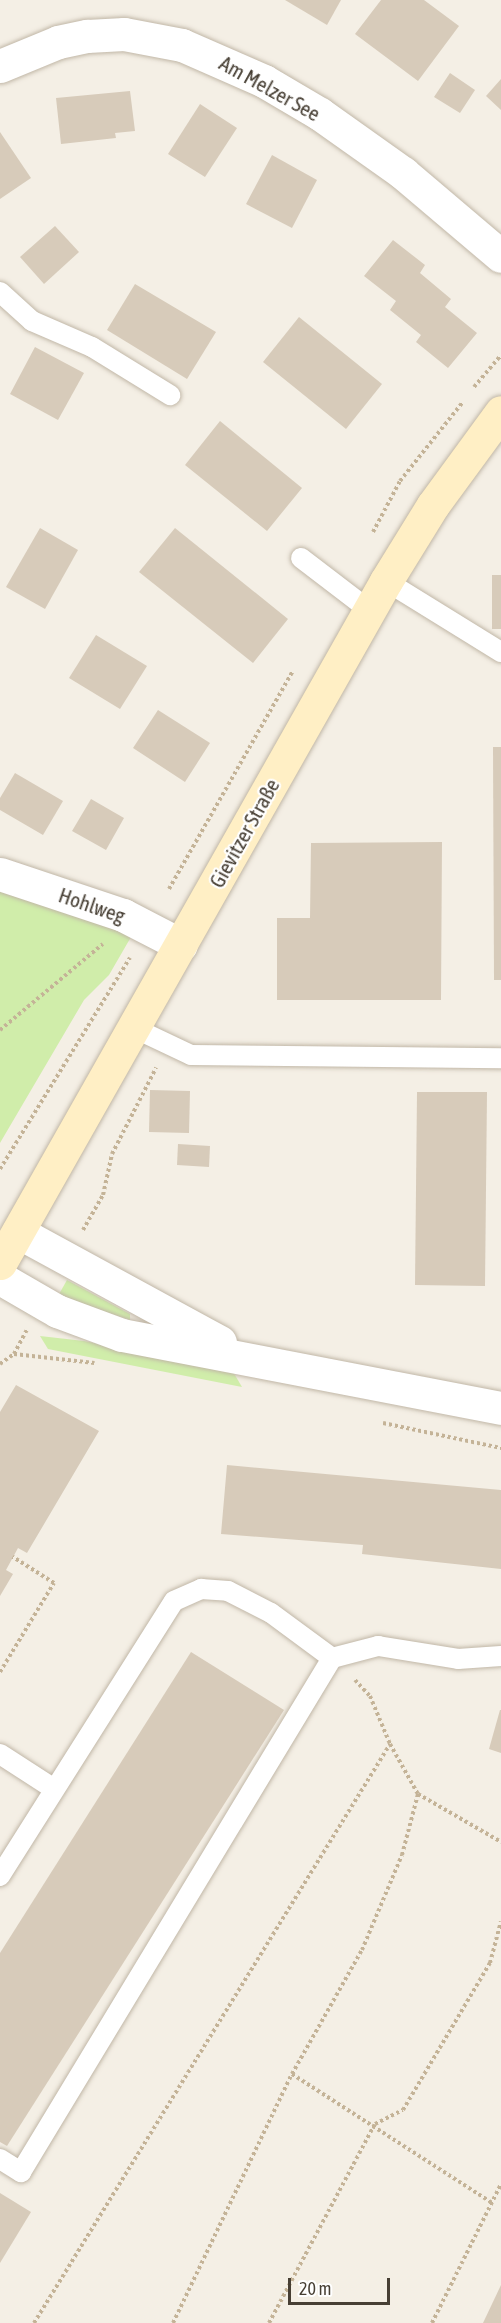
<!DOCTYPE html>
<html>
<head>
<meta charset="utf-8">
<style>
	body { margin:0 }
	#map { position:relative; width:501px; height:2323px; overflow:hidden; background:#f4efe5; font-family:"Asap Condensed",sans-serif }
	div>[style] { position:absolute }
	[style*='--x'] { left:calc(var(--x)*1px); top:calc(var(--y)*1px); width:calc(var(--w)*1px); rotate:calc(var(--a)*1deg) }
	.green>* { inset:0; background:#d0edaa }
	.building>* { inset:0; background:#d7cbba }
	.path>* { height:4px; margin-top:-2px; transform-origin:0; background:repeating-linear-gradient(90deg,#c4b397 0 3px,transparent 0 6px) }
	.roads { filter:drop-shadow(0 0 2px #c1b7a7) drop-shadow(0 0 2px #c1b7a7) }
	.lane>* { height:20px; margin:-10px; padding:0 10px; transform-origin:10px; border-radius:10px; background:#fff }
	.street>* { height:33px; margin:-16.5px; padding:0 16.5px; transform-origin:16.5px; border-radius:16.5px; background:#fff }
	.secondary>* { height:33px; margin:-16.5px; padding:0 16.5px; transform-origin:16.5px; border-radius:16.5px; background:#ffefc5 }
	span { translate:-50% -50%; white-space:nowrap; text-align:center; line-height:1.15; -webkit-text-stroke:4.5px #fff; paint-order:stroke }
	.street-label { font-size:21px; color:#473f34 }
	.scale { position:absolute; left:288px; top:2278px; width:102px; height:27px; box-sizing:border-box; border:3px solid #473f34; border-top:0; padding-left:8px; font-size:18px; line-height:21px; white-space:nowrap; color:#473f34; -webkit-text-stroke:4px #fff; paint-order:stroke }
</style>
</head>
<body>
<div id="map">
	<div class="green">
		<i style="clip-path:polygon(0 888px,101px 921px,131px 937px,109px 975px,84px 1000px,0 1143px)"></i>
		<i style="clip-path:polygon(67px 1280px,130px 1314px,130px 1320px,58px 1296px)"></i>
		<i style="clip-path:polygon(40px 1336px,84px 1341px,232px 1370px,242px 1387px,48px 1349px)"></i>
	</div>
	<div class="building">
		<i style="clip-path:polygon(285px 0,341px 0,327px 25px)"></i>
		<i style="clip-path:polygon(381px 0,424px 0,459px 26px,418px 81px,355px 34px)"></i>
		<i style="clip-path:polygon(450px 73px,475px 90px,460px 113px,434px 97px)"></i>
		<i style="clip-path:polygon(501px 79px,501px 110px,486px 96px)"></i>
		<i style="clip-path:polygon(130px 91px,135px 131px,115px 133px,116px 138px,61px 144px,56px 98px)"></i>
		<i style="clip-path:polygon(200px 104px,237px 128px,205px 177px,168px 154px)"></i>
		<i style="clip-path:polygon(0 132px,31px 178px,0 199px)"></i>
		<i style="clip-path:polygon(272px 155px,317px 180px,292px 228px,246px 204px)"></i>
		<i style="clip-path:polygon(55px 226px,79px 252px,44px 284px,20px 257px)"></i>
		<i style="clip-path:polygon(393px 240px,425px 265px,420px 273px,451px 299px,445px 307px,477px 333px,448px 368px,416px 342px,421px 335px,390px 310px,396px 301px,364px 276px)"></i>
		<i style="clip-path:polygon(135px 284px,216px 332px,187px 379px,107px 330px)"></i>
		<i style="clip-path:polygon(299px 317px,382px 384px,346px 429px,263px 362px)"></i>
		<i style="clip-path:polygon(35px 347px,84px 373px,58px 420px,10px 394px)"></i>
		<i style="clip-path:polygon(220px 421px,302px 488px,267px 531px,185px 465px)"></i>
		<i style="clip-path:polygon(40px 528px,78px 550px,45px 609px,6px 587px)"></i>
		<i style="clip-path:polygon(175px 528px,288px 619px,253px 663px,139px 572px)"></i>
		<i style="clip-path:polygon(492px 575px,501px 575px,501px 629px,492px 629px)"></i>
		<i style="clip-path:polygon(96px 635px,147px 666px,120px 709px,69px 678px)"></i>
		<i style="clip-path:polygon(158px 710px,210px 743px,185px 782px,133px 748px)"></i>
		<i style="clip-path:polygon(493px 747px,501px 747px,501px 980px,494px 980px)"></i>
		<i style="clip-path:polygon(15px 773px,63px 801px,43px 835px,0 810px,0 798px)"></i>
		<i style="clip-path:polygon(91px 799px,124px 818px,106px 850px,72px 831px)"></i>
		<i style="clip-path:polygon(442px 842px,441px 1000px,277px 1000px,277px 918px,310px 918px,311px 843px)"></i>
		<i style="clip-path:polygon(150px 1090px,190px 1091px,189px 1133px,149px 1132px)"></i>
		<i style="clip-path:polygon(417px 1092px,487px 1092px,485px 1286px,415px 1285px)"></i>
		<i style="clip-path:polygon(178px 1144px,210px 1146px,209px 1167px,177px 1165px)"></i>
		<i style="clip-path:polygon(16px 1385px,99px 1431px,27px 1553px,18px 1548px,6px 1570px,13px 1574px,0 1596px,0 1412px)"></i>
		<i style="clip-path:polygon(227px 1465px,501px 1490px,501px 1569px,362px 1554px,363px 1545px,221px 1534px)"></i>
		<i style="clip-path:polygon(191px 1652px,284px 1710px,7px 2146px,0 2142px,0 1953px)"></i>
		<i style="clip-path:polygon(500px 1710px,501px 1710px,501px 1753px,489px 1749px)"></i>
		<i style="clip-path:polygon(0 2193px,31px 2212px,0 2263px)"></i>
		<i style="clip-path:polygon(501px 2285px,501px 2323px,483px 2323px)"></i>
	</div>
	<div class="path">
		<i style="--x:474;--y:387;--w:42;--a:-49.8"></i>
		<i style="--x:373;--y:532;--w:58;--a:-62.1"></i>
		<i style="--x:400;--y:481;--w:100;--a:-51.5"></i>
		<i style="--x:169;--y:889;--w:251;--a:-60.4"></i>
		<i style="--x:0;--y:1030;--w:134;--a:-39.9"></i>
		<i style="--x:0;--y:1169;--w:248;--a:-58.4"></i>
		<i style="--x:83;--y:1230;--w:40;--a:-60.3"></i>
		<i style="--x:103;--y:1195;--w:42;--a:-77.6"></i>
		<i style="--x:112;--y:1154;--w:97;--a:-62.9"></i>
		<i style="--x:14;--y:1354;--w:81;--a:6.4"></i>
		<i style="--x:0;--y:1364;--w:17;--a:-36"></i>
		<i style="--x:14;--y:1354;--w:27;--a:-62"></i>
		<i style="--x:383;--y:1423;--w:121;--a:12"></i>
		<i style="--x:0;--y:1672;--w:104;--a:-58.8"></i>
		<i style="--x:54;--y:1583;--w:49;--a:-147.6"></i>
		<i style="--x:355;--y:1680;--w:22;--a:47"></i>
		<i style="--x:370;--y:1696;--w:52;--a:67.4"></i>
		<i style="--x:390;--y:1744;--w:57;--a:60.8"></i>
		<i style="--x:418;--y:1794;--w:96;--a:30"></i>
		<i style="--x:292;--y:2074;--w:238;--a:32.8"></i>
		<i style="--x:34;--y:2323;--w:680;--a:-58.41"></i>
		<i style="--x:173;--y:2323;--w:276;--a:-64.5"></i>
		<i style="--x:292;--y:2074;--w:142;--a:-60.6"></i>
		<i style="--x:362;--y:1950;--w:103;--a:-67.2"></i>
		<i style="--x:402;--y:1855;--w:63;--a:-75.3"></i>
		<i style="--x:269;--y:2323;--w:225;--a:-62"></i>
		<i style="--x:375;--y:2124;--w:31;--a:-27"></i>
		<i style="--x:403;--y:2110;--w:171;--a:-59.4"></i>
		<i style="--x:490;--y:1963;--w:43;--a:-75.3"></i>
		<i style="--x:432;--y:2323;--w:155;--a:-63.6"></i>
	</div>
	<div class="roads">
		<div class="lane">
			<i style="--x:0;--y:292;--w:43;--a:42.2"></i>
			<i style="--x:32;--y:321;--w:65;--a:23.4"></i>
			<i style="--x:92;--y:347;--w:92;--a:31.6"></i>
			<i style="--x:301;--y:558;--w:86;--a:37.4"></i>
			<i style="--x:386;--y:581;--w:135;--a:31.7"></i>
			<i style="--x:134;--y:1028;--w:63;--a:25.3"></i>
			<i style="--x:191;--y:1055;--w:310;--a:0.6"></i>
			<i style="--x:0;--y:1754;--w:64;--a:32.9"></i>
			<i style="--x:0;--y:1876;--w:325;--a:-57.7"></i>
			<i style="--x:174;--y:1601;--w:30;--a:-24"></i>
			<i style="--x:201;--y:1589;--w:27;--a:4"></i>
			<i style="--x:228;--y:1591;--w:48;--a:27.1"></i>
			<i style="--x:271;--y:1613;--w:76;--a:36.4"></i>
			<i style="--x:0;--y:2159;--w:25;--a:32"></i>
			<i style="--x:21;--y:2172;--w:601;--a:-58.82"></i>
			<i style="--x:332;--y:1658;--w:48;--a:-14.6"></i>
			<i style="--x:378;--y:1646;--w:81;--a:9.2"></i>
			<i style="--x:458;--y:1659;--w:43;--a:-4"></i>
		</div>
		<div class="street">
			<i style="--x:0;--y:66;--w:63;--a:-22.5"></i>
			<i style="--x:58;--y:42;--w:30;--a:-12"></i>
			<i style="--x:87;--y:36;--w:37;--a:-3"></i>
			<i style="--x:124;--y:34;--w:59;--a:10.7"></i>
			<i style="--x:182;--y:45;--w:90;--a:23.7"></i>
			<i style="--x:264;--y:81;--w:65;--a:30.5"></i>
			<i style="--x:320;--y:114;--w:102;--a:35.4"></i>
			<i style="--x:403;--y:173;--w:128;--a:40.3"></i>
			<i style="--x:0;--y:874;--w:130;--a:18.4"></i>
			<i style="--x:123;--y:915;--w:65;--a:27.3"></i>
			<i style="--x:18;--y:1232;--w:230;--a:28.6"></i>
			<i style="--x:0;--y:1278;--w:66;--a:30.1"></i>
			<i style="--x:57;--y:1311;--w:69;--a:20.3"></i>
			<i style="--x:122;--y:1335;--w:386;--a:10.9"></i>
		</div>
		<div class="secondary">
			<i style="--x:0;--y:1263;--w:784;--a:-60.49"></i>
			<i style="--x:386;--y:581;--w:89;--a:-58.3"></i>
			<i style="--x:433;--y:505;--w:115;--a:-53.8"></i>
		</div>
	</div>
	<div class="street-label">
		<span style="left:270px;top:88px;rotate:29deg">Am Melzer See</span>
		<span style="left:244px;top:833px;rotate:-61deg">Gievitzer Straße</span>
		<span style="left:92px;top:905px;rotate:19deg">Hohlweg</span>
	</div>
	<div class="scale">20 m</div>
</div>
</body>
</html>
